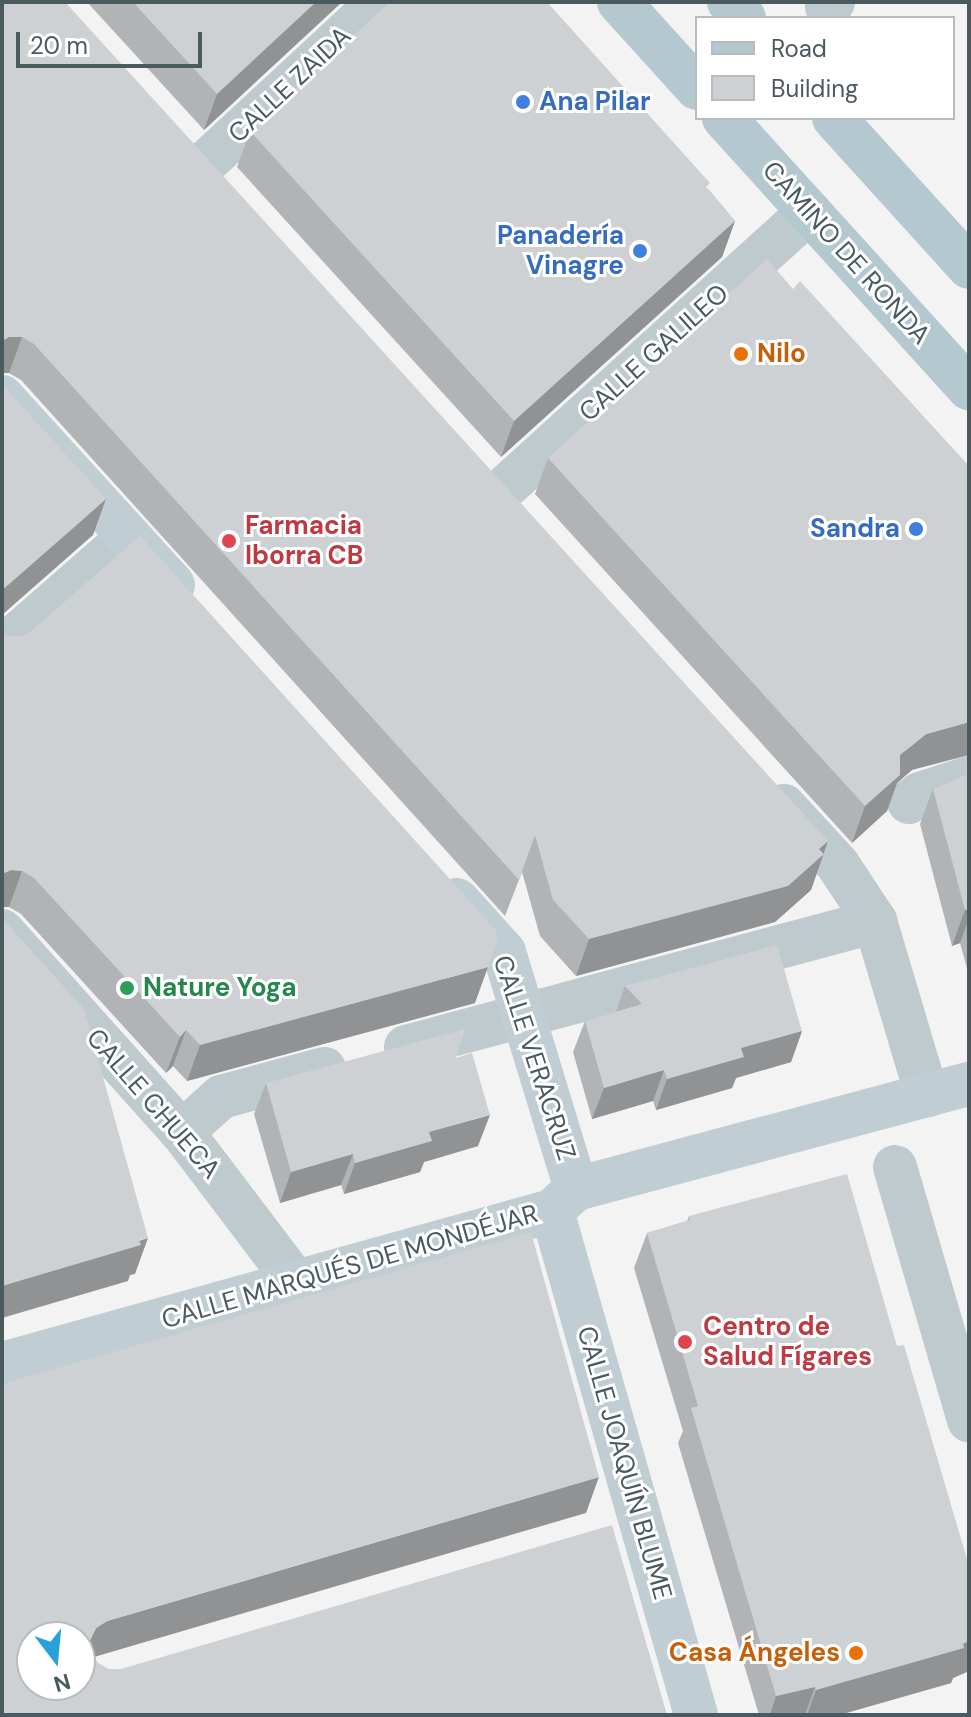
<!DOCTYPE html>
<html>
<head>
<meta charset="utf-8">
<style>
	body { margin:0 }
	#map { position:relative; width:971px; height:1717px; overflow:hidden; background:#f4f3f3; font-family:"DM Sans",sans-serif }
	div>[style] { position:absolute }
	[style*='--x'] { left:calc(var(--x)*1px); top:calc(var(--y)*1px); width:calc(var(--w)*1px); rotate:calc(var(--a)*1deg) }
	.street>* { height:44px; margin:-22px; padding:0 22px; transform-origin:22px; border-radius:22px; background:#bfcace }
	.secondary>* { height:44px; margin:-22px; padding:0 22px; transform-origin:22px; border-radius:22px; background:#c0cdd2 }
	.primary>* { height:44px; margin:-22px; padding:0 22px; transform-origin:22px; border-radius:22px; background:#b4c8cf }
	.wall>* { inset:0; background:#b0b4b6 }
	.shaded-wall>* { inset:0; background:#909294 }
	.building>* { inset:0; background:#cdd1d4 }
	.dots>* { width:22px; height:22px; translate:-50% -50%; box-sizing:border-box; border:4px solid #fff; border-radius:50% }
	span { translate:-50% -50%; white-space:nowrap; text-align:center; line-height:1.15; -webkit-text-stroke:6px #fff; paint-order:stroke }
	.street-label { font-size:26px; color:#4b5a5f }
	.shop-label { font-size:26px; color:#366cbe; font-weight:700 }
	.left { translate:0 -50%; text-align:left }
	.right { translate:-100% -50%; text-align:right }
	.food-label { font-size:26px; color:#c56008; font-weight:700 }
	.health-label { font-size:26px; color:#be3a42; font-weight:700 }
	.leisure-label { font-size:26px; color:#27864d; font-weight:700 }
	.frame { position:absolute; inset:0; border:4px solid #4b5a5f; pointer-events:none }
	.legend { position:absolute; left:695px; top:16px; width:260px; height:104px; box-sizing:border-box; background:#fff; border:2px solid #b7bdbf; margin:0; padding:10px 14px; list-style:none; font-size:24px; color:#4b5a5f }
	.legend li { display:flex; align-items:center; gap:16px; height:40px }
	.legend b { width:40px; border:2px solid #b7bdbf }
	.north { position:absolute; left:16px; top:1621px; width:80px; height:80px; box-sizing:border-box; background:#fff; border:2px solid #b7bdbf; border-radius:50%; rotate:164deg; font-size:22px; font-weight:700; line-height:32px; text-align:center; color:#4b5a5f }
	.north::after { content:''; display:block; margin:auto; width:28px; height:36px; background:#26a1db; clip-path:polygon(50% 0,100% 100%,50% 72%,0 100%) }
	.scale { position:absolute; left:16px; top:32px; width:186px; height:36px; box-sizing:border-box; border:4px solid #4b5a5f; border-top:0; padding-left:10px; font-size:24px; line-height:28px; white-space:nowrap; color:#4b5a5f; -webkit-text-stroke:6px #fff; paint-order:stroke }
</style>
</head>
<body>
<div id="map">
	<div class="street">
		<i style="--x:827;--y:7;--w:8;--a:-40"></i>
		<i style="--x:201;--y:167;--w:243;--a:-42.8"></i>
		<i style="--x:498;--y:494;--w:420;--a:-42.2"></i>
		<i style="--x:2;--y:648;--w:169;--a:-41.2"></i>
		<i style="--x:909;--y:802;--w:14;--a:-36"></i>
		<i style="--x:920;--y:794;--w:52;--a:-18.1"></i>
		<i style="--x:784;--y:806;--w:80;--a:47.5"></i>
		<i style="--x:838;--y:865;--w:67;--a:56.5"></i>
		<i style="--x:875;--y:921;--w:182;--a:73.4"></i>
		<i style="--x:2;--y:931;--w:270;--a:48.2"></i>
		<i style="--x:182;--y:1132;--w:188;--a:52.8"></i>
		<i style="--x:406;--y:1047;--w:486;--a:-15"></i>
		<i style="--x:182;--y:1132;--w:52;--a:-41.9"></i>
		<i style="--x:221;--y:1097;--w:107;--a:-15.2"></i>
		<i style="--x:895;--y:1167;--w:264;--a:73.7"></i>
	</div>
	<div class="secondary">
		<i style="--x:2;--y:397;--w:254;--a:47.7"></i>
		<i style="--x:457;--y:900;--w:70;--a:47.9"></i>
		<i style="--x:504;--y:952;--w:248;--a:73.1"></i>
		<i style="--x:552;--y:1211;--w:524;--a:74.05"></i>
		<i style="--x:2;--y:1364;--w:571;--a:-15.55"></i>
		<i style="--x:552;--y:1211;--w:33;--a:-43"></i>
		<i style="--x:576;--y:1189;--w:407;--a:-15"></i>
	</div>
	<div class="primary">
		<i style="--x:619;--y:2;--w:116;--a:47.8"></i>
		<i style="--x:729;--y:2;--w:22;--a:47"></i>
		<i style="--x:724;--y:118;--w:365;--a:47.8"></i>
		<i style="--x:834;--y:118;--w:201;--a:47.8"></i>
	</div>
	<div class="wall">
		<i style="clip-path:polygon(2px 2px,824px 853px,811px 890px,775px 922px,576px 976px,540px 936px,522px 872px,505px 916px,21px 380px,9px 373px,2px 373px)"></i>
		<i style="clip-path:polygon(87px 2px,342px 2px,204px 130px)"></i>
		<i style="clip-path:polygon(250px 131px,708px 189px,735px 221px,722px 257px,501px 457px,237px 167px)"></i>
		<i style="clip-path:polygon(793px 289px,912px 770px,897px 783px,887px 811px,852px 843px,535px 494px,548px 458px)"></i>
		<i style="clip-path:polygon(2px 632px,475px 1003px,187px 1081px,173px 1066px,166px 1073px,21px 914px,9px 907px,2px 907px)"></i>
		<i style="clip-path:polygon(969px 773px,969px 976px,960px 943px,952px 946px,920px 824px,933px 789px)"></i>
		<i style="clip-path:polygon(625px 986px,802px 1031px,791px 1062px,736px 1078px,732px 1088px,656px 1110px,653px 1101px,592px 1119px,573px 1052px,585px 1021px,616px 1012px)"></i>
		<i style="clip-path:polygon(456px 1058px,478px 1146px,424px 1162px,420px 1172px,344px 1194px,341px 1185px,280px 1203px,254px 1114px,266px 1083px)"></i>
		<i style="clip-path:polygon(689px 1216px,897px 1346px,969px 1566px,969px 1671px,953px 1678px,951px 1683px,839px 1715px,759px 1715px,678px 1443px,683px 1431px,634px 1268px,647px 1233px,687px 1221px)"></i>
	</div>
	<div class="shaded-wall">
		<i style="clip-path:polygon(316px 2px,342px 2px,204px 130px,217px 94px)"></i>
		<i style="clip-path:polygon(735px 221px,722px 257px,501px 457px,514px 421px)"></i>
		<i style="clip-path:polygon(9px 337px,22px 337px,9px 373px,2px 373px,2px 341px)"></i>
		<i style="clip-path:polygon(106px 499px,93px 535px,2px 615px,2px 590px)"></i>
		<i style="clip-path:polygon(969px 722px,969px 755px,912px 770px,897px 783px,887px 811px,852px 843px,865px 806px,900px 755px,926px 734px)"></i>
		<i style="clip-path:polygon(828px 841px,811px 890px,775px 922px,576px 976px,589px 939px,819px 849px)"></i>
		<i style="clip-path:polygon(11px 870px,22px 871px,9px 907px,2px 907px,2px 874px)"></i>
		<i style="clip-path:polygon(969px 909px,969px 918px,960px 943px,952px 946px,965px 910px)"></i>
		<i style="clip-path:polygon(488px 967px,475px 1003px,187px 1081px,200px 1045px)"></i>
		<i style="clip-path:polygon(186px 1030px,173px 1066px,166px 1073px,180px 1037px)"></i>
		<i style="clip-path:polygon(802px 1031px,791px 1062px,736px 1078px,732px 1088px,656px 1110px,667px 1079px,741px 1048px)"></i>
		<i style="clip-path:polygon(664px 1070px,653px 1101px,592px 1119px,604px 1088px)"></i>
		<i style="clip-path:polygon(490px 1115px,478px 1146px,424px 1162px,420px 1172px,344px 1194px,355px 1163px,429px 1132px)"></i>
		<i style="clip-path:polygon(353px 1154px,341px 1185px,280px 1203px,291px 1172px)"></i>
		<i style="clip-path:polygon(148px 1238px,135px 1274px,130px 1275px,128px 1281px,2px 1318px,2px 1286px)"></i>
		<i style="clip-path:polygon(599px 1477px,586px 1513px,94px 1657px,82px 1664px,90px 1640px,96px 1628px,107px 1621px)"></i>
		<i style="clip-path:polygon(969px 1641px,969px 1671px,953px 1678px,951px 1683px,839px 1715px,807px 1715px,816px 1690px)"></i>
		<i style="clip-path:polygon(815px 1687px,805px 1715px,770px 1715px,776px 1696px)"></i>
	</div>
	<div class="building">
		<i style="clip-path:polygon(2px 2px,65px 2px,828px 841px,819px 849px,824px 854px,788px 886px,589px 939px,553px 900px,535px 835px,519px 880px,34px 344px,22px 337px,9px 337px,2px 341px)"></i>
		<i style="clip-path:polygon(133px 2px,316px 2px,217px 94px)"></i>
		<i style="clip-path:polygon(390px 2px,547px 2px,710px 183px,706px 187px,735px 221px,514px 421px,250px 131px)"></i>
		<i style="clip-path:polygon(767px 259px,793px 289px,800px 281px,969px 466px,969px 603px,968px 602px,969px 606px,969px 722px,926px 734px,900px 755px,900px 775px,865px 806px,548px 458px)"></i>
		<i style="clip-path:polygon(2px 384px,106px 499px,2px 590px)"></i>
		<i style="clip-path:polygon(140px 536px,495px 929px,498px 939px,488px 967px,200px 1045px,186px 1030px,180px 1037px,34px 878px,22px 871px,11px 870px,2px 874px,2px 632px,8px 636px,21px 636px,31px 631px)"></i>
		<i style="clip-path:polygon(969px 773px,969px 909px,965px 910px,933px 789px)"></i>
		<i style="clip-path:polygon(2px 918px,84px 1009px,148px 1238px,139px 1240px,141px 1245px,2px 1286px)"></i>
		<i style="clip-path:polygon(777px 945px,802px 1031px,741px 1048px,744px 1057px,667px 1079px,664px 1070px,604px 1088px,585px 1021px,642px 1004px,625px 986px)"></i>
		<i style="clip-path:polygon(465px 1029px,456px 1058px,472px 1053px,490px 1115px,429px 1132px,432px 1141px,355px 1163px,353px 1154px,291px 1172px,266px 1083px)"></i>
		<i style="clip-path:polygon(847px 1174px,897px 1346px,904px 1345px,969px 1566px,969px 1641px,963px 1644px,964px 1648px,816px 1690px,815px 1687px,776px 1696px,691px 1408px,698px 1406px,647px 1233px,690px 1220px,689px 1216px)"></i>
		<i style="clip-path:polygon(evenodd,531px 1232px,599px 1477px,107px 1621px,96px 1628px,90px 1640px,90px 1651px,98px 1663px,109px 1669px,121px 1669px,612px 1525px,667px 1715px,2px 1715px,2px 1384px,531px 1232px,32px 1637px,80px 1637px,80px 1685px,32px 1685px,32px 1637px)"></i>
	</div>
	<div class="dots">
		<i style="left:523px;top:102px;background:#3f7fe0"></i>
		<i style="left:640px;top:251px;background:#3f7fe0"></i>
		<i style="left:741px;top:354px;background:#e8710a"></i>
		<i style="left:916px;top:529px;background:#3f7fe0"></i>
		<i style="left:229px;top:541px;background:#e0444e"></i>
		<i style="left:127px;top:988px;background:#2e9e5b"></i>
		<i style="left:685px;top:1342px;background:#e0444e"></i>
		<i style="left:856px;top:1653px;background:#e8710a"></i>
	</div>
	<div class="street-label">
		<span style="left:290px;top:85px;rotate:-43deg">CALLE ZAIDA</span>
		<span style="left:846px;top:253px;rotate:48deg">CAMINO DE RONDA</span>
		<span style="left:654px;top:353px;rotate:-42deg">CALLE GALILEO</span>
		<span style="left:534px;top:1058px;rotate:72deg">CALLE VERACRUZ</span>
		<span style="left:153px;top:1104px;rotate:49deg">CALLE CHUECA</span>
		<span style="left:350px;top:1267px;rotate:-16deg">CALLE MARQUÉS DE MONDÉJAR</span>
		<span style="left:624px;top:1463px;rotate:74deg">CALLE JOAQUÍN BLUME</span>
	</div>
	<div class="shop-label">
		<span class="left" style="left:539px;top:102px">Ana Pilar</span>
		<span class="right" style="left:624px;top:251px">Panadería<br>Vinagre</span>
		<span class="right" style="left:900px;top:529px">Sandra</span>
	</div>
	<div class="food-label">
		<span class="left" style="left:757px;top:354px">Nilo</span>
		<span class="right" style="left:840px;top:1653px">Casa Ángeles</span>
	</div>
	<div class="health-label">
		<span class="left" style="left:245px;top:541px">Farmacia<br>Iborra CB</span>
		<span class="left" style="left:703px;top:1342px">Centro de<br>Salud Fígares</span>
	</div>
	<div class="leisure-label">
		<span class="left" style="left:143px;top:988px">Nature Yoga</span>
	</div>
	<div class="frame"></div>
	<ul class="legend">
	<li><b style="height:10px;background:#b4c8cf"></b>Road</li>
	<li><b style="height:22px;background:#cdd1d4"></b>Building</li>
	</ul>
	<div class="north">N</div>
	<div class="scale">20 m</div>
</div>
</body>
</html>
